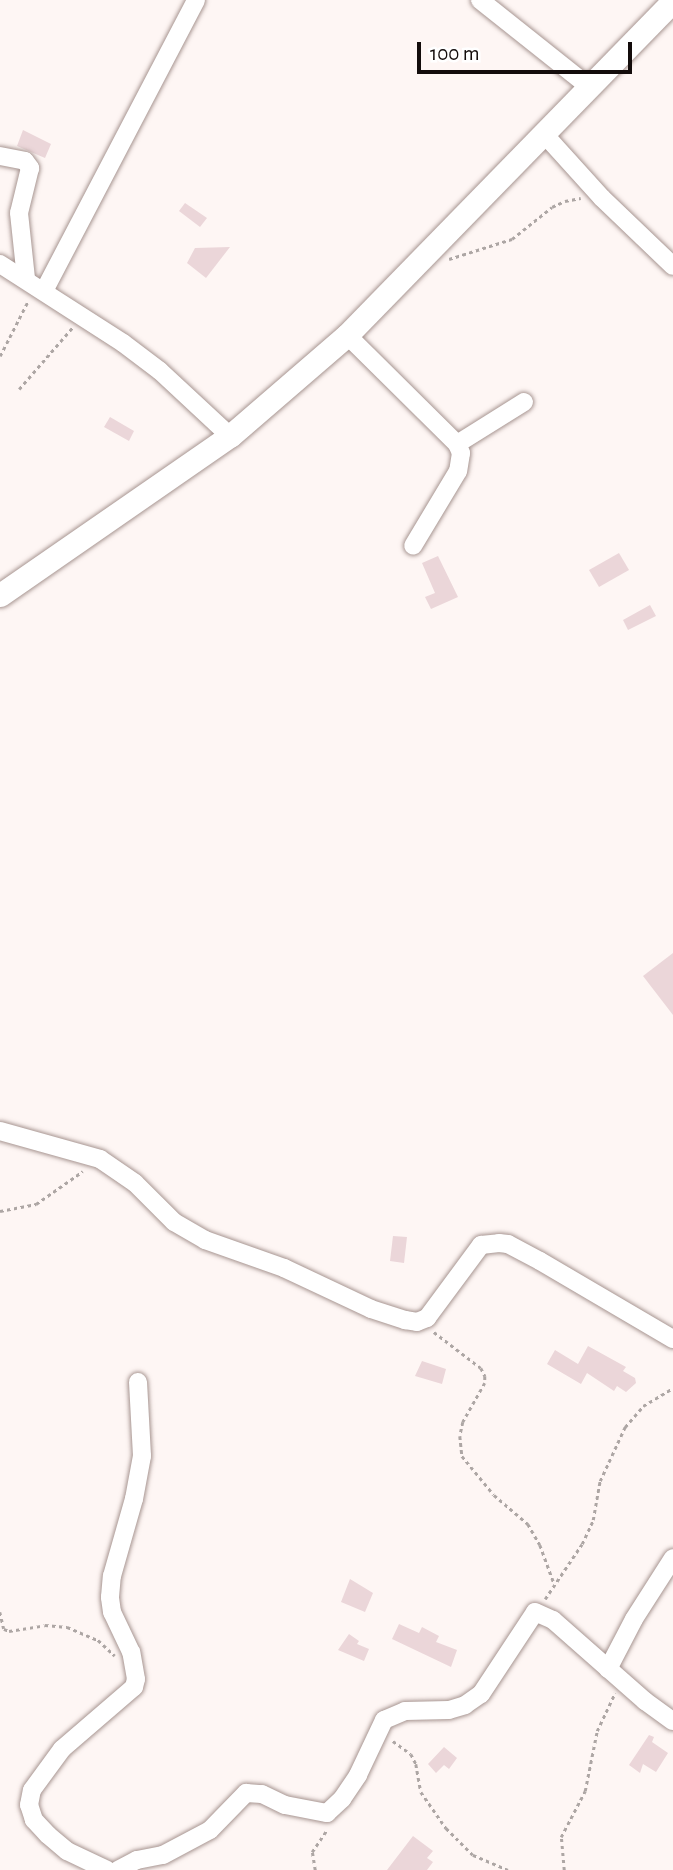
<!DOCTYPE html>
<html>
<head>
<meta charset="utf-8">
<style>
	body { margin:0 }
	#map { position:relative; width:673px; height:1870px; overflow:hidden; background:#fef6f4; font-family:"Alegreya Sans",sans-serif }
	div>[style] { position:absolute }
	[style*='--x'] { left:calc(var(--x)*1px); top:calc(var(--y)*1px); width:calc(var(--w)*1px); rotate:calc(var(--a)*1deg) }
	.building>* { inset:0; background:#ebd6d9 }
	.path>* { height:2.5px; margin-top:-1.25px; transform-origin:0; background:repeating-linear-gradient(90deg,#ada6a4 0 3.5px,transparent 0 7px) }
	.roads { filter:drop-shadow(0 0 2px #a79591) drop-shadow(0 0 2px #a79591) }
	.street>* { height:18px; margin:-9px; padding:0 9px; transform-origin:9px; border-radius:9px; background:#fff }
	.secondary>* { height:23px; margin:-11.5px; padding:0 11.5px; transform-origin:11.5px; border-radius:11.5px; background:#fff }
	span { translate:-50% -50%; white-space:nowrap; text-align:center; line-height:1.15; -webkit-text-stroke:5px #fff; paint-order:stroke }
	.scale { position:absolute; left:417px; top:42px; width:215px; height:32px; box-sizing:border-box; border:4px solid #130c0b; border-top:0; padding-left:9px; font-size:21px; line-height:24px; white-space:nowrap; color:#130c0b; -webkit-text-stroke:5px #fff; paint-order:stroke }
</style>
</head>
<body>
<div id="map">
	<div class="building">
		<i style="clip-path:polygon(23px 130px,51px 144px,45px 158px,17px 146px)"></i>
		<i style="clip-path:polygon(185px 203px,207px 218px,200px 227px,179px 211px)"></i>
		<i style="clip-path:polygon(230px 247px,206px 278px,187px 263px,195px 248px)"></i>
		<i style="clip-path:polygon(110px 417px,134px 431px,129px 441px,104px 427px)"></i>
		<i style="clip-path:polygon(619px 553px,629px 570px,599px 587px,589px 570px)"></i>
		<i style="clip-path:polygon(438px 556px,458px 597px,431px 609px,425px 597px,435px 593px,422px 563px)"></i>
		<i style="clip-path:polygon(650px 605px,656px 616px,628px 630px,623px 620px)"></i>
		<i style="clip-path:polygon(673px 953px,673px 1015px,643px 976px)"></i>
		<i style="clip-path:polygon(393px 1236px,407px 1237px,404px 1263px,390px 1261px)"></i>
		<i style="clip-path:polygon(588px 1346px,626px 1367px,623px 1371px,635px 1378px,636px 1383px,626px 1392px,617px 1386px,614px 1391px,587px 1373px,581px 1384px,547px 1364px,555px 1350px,578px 1364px)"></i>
		<i style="clip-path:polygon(422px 1361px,446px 1369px,442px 1384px,415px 1376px)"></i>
		<i style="clip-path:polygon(350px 1579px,373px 1593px,365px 1612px,341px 1602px)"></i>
		<i style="clip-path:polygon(399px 1624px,419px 1633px,422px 1627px,439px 1636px,436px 1642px,457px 1650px,451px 1667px,392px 1639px)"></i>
		<i style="clip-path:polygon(349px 1634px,359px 1641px,357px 1644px,369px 1649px,364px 1661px,338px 1650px)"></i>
		<i style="clip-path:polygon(649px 1735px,654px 1737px,652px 1742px,668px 1753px,656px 1772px,643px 1764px,640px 1773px,629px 1765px)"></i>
		<i style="clip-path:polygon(444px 1747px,457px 1758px,449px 1769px,444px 1765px,436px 1773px,428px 1764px)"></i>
		<i style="clip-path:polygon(413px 1836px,433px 1851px,427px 1858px,433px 1862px,427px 1870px,387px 1870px)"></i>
	</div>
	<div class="path">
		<i style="--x:449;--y:259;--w:66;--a:-17.6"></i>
		<i style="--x:512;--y:239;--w:51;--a:-38.7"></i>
		<i style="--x:552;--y:207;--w:14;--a:-25"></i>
		<i style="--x:565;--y:201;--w:16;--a:-11"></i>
		<i style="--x:0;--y:356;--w:62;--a:-63"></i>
		<i style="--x:19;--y:389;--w:81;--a:-49"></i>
		<i style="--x:0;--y:1211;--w:37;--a:-11"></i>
		<i style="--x:36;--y:1204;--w:57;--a:-35.1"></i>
		<i style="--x:434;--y:1332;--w:59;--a:37.5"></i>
		<i style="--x:481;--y:1368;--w:9;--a:63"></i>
		<i style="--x:485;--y:1376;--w:7;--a:90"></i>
		<i style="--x:485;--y:1383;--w:45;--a:119.4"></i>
		<i style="--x:463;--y:1422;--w:14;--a:102"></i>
		<i style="--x:460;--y:1436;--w:20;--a:84"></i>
		<i style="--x:462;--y:1456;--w:50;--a:50.6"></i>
		<i style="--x:494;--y:1495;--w:45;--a:40.5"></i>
		<i style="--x:528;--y:1524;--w:24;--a:60"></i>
		<i style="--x:540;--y:1545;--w:40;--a:69.8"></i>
		<i style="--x:545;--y:1599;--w:66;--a:-56.1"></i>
		<i style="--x:582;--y:1544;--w:26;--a:-65"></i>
		<i style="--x:593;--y:1520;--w:40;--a:-80"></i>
		<i style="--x:600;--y:1481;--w:60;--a:-65.2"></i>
		<i style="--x:625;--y:1427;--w:28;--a:-49"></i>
		<i style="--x:643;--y:1406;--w:35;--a:-31"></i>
		<i style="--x:0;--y:1612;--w:17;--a:77"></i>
		<i style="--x:4;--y:1629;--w:5;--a:22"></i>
		<i style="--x:9;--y:1631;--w:36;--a:-9"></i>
		<i style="--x:45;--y:1625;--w:22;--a:5"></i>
		<i style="--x:67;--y:1627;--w:34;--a:23"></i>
		<i style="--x:98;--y:1640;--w:23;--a:43"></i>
		<i style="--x:393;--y:1741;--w:22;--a:36"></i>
		<i style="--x:411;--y:1754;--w:11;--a:63"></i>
		<i style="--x:416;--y:1764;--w:28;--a:80"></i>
		<i style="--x:421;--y:1792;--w:44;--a:55.2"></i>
		<i style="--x:446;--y:1828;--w:38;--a:45"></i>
		<i style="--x:473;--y:1855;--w:38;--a:23"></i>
		<i style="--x:315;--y:1870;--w:18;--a:-99"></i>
		<i style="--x:312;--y:1852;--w:27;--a:-56"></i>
		<i style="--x:564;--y:1870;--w:33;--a:-95"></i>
		<i style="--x:561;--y:1837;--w:52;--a:-62.4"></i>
		<i style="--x:585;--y:1791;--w:61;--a:-78.7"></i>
		<i style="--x:597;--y:1731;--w:42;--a:-64.7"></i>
	</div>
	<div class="roads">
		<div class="street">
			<i style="--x:480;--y:0;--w:138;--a:38.5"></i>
			<i style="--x:545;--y:135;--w:85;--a:47.9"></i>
			<i style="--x:602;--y:198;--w:98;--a:43.8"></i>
			<i style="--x:0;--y:156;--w:25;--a:11"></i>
			<i style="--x:25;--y:161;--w:9;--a:54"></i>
			<i style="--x:30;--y:168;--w:46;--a:103.7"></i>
			<i style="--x:19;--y:213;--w:65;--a:83.9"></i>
			<i style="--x:0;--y:264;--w:146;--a:32.7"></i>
			<i style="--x:123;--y:343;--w:46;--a:37.1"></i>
			<i style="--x:160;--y:371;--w:96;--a:42.9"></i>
			<i style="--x:44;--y:291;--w:328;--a:-62.4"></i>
			<i style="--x:347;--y:335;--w:155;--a:44.7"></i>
			<i style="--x:457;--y:444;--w:10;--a:66"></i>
			<i style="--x:461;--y:453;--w:18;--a:99"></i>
			<i style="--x:458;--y:471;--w:87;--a:121"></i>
			<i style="--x:457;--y:444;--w:79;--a:-32.1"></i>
			<i style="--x:0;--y:1131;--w:104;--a:15.6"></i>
			<i style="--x:100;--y:1159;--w:42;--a:34.4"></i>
			<i style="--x:135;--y:1183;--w:55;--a:45"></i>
			<i style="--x:174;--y:1222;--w:36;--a:30"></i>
			<i style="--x:205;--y:1240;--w:84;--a:19.5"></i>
			<i style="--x:284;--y:1268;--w:96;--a:25.2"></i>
			<i style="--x:371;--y:1309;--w:36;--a:18"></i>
			<i style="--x:405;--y:1320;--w:12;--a:9"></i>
			<i style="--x:417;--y:1322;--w:11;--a:-22"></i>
			<i style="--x:427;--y:1318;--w:91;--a:-53.5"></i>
			<i style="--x:481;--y:1245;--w:18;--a:-6"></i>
			<i style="--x:499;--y:1243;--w:9;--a:6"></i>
			<i style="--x:508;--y:1244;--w:36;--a:28"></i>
			<i style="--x:540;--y:1261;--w:154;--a:30.4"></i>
			<i style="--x:608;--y:1669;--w:56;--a:-62.5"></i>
			<i style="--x:634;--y:1619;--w:72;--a:-57.4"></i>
			<i style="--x:107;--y:1870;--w:44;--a:-154.6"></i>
			<i style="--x:67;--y:1851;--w:25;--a:-140"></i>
			<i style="--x:48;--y:1835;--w:21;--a:-133"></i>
			<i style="--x:34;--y:1820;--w:16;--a:-108"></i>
			<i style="--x:29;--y:1805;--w:15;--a:-79"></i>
			<i style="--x:32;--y:1790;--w:51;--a:-53.8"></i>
			<i style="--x:62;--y:1749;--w:95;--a:-40.7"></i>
			<i style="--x:134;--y:1687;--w:8;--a:-76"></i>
			<i style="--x:136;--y:1679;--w:27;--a:-100"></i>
			<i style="--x:131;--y:1652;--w:44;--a:-115.4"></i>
			<i style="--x:112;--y:1612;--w:15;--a:-98"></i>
			<i style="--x:110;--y:1597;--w:21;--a:-85"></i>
			<i style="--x:112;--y:1576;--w:80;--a:-74.1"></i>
			<i style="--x:134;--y:1499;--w:44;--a:-79.5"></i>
			<i style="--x:142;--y:1456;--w:74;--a:-93.1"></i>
			<i style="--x:118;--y:1870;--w:21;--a:-28"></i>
			<i style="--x:137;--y:1860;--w:26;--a:-11"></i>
			<i style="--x:163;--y:1855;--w:53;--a:-28"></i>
			<i style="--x:210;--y:1830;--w:52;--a:-45.8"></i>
			<i style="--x:246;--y:1793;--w:16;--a:4"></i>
			<i style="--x:262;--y:1794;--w:25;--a:26"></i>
			<i style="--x:285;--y:1805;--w:43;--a:10.8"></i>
			<i style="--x:327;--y:1813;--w:21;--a:-43"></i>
			<i style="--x:342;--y:1799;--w:29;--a:-56"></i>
			<i style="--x:358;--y:1775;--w:61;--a:-64.7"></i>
			<i style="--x:384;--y:1720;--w:23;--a:-23"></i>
			<i style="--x:405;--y:1711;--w:44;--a:-1.3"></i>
			<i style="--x:449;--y:1710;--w:17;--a:-17"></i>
			<i style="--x:465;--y:1705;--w:19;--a:-35"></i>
			<i style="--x:481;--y:1694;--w:98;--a:-56.6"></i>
			<i style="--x:535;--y:1612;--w:20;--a:24"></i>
			<i style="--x:553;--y:1620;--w:123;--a:41.4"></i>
			<i style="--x:645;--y:1701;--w:34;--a:36"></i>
		</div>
		<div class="secondary">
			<i style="--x:0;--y:595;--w:280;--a:-34.7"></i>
			<i style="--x:230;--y:436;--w:155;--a:-40.8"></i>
			<i style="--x:347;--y:335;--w:467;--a:-45.7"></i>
		</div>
	</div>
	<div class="scale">100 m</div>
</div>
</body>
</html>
